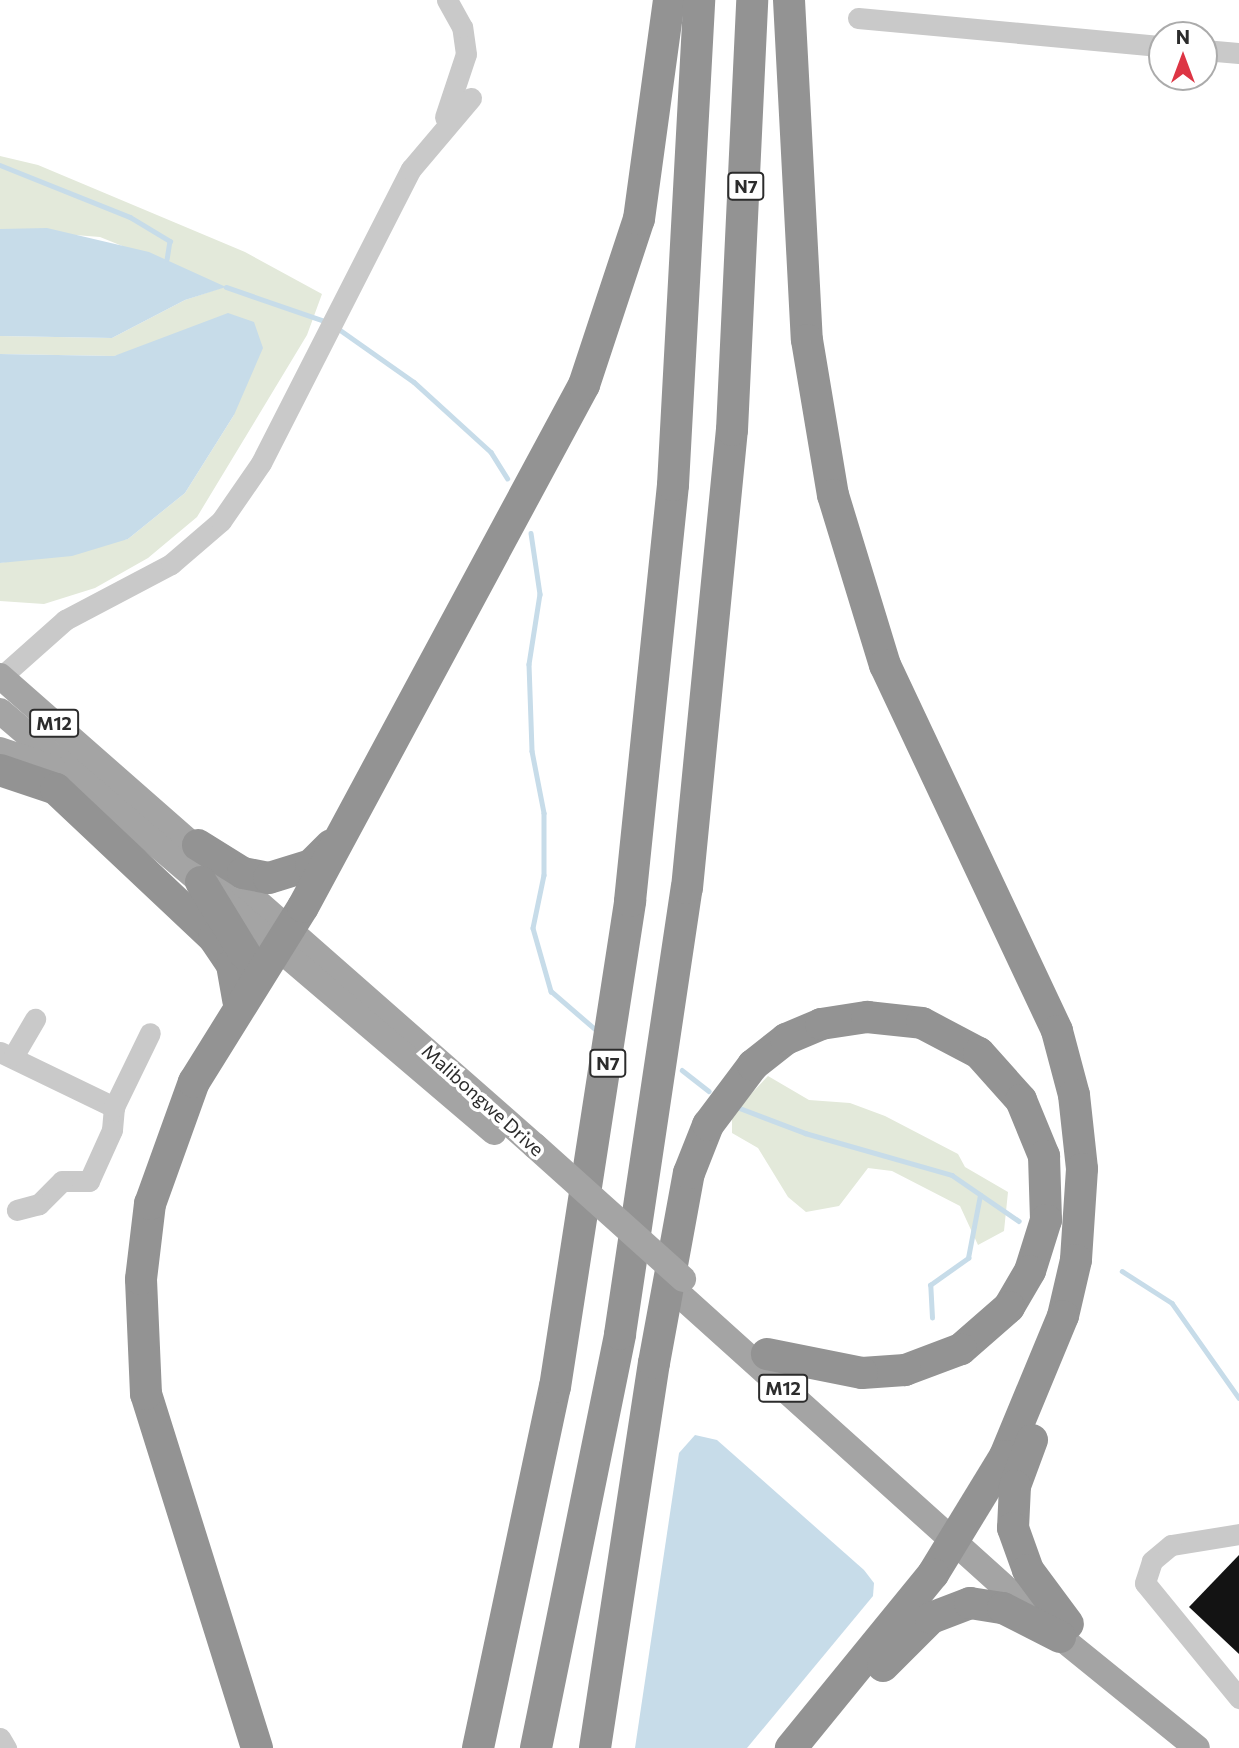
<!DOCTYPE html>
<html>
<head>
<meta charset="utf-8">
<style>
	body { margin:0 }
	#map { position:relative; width:1239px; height:1748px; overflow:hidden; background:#fff; font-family:Commissioner,sans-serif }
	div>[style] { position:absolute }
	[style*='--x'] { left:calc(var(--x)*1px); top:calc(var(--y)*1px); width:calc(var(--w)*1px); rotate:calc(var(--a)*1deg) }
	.green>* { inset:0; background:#e3e9da }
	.water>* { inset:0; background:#c7dce9 }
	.stream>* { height:4.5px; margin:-2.25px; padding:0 2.25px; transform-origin:2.25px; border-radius:2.25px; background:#c7dce9 }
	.building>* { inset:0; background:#131313 }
	.minor>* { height:21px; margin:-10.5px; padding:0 10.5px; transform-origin:10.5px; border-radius:10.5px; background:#c9c9c9 }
	.major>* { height:26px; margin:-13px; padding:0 13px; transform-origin:13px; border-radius:13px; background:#a4a4a4 }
	.highway>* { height:32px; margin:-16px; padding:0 16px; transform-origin:16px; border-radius:16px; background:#939393 }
	.major-bridge>* { height:26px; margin:-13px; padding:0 13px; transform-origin:13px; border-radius:13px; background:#a4a4a4 }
	span { translate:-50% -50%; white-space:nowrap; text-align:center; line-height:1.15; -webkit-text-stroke:7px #fff; paint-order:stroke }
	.shield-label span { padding:2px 5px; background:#fff; border:2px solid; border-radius:5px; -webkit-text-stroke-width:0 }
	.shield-label { font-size:18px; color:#2c2c2c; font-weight:700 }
	.street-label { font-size:19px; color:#2c2c2c }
	.north { position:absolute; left:1148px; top:21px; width:70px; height:70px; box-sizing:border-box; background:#fff; border:2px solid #ababab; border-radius:50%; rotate:0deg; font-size:19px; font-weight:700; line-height:28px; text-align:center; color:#2c2c2c }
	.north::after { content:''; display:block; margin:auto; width:24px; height:32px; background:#dd3544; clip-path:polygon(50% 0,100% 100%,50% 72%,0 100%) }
</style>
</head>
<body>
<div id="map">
	<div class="green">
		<i style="clip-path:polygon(0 156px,38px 165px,245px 252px,322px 294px,307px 335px,197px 517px,148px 558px,95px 588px,44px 604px,0 601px,0 563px,128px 539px,185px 493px,234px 415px,135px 351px,114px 356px,0 354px,0 336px,112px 338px,185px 300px,224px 287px,100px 237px,0 229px)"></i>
		<i style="clip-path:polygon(768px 1076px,809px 1100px,850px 1103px,885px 1116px,958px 1154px,965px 1167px,1008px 1192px,1004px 1231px,978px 1245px,960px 1206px,892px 1171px,868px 1168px,839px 1206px,806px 1212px,788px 1197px,758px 1148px,732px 1133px,732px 1114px)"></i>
	</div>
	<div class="water">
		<i style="clip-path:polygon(47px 228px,149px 252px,226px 287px,185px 300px,112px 338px,0 336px,0 229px)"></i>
		<i style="clip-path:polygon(228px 313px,254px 322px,263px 348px,234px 415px,185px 493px,128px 539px,72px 556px,0 563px,0 354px,114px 356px)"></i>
		<i style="clip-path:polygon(695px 1435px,717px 1440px,864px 1570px,874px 1583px,873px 1596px,747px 1748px,635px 1748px,679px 1453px)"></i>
	</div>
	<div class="stream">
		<i style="--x:0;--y:165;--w:140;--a:21.8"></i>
		<i style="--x:130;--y:217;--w:47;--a:31"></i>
		<i style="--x:170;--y:241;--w:18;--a:99"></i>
		<i style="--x:226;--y:287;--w:105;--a:19"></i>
		<i style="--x:336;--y:327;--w:95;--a:35.2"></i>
		<i style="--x:414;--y:382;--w:104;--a:42.3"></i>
		<i style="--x:491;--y:452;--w:31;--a:58"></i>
		<i style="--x:531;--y:533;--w:62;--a:81.6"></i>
		<i style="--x:540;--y:594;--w:71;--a:98.9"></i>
		<i style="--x:529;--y:664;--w:87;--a:88"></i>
		<i style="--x:532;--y:751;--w:63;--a:79"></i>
		<i style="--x:544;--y:813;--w:62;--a:90"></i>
		<i style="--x:544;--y:875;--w:54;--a:101.7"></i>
		<i style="--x:533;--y:928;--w:66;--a:74.1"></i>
		<i style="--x:551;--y:991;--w:58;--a:40.8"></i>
		<i style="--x:682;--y:1070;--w:34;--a:38"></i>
		<i style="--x:737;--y:1107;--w:73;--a:20.9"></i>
		<i style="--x:805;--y:1133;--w:153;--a:15.9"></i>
		<i style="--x:952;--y:1175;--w:81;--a:34.5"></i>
		<i style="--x:1122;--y:1271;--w:59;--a:32.6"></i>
		<i style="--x:1172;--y:1303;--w:116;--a:54.8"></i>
		<i style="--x:932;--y:1318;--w:33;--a:-93"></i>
		<i style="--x:930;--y:1285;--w:47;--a:-35.4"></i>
		<i style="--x:968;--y:1258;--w:64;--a:-79.2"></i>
	</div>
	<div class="building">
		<i style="clip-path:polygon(1239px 1555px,1239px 1654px,1189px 1607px)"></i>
	</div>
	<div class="minor">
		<i style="--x:858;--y:18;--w:305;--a:5.3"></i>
		<i style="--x:1204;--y:50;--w:35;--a:5"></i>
		<i style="--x:445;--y:117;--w:66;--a:-71.6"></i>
		<i style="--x:466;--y:54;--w:27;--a:-98"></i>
		<i style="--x:462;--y:27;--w:31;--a:-119"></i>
		<i style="--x:1;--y:677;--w:86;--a:-41.7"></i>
		<i style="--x:65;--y:620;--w:120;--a:-27.8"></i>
		<i style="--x:171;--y:564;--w:66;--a:-40.7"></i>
		<i style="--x:221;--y:521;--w:70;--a:-55.4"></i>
		<i style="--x:261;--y:463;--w:330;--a:-63"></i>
		<i style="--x:411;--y:169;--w:93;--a:-49.8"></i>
		<i style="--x:0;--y:1052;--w:127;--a:25.8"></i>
		<i style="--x:114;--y:1107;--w:23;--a:95"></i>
		<i style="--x:112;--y:1130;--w:56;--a:114.3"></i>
		<i style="--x:89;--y:1181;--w:27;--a:180"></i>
		<i style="--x:62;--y:1181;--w:33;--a:135"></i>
		<i style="--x:39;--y:1204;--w:23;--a:165"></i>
		<i style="--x:14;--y:1055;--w:42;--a:-59.7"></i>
		<i style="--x:114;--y:1107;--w:82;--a:-64.1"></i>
		<i style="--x:1239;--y:1534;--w:69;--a:170.8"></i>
		<i style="--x:1171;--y:1545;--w:25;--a:140"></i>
		<i style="--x:1152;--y:1561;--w:23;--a:108"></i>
		<i style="--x:1145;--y:1583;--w:149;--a:50.7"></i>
		<i style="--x:0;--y:1738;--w:12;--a:59"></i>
	</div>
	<div class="major">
		<i style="--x:0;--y:676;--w:712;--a:41.3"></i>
		<i style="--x:0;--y:711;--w:649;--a:40.44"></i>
		<i style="--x:0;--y:750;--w:56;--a:18.8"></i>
		<i style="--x:681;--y:1296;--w:510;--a:41.98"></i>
		<i style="--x:1060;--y:1637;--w:176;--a:39"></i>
	</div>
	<div class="highway">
		<i style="--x:789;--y:0;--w:340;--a:87"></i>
		<i style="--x:807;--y:340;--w:157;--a:80.5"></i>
		<i style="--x:833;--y:495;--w:178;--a:73"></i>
		<i style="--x:885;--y:665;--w:404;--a:64.8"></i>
		<i style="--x:1057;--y:1031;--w:66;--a:75.1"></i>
		<i style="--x:1074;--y:1095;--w:74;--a:83.8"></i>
		<i style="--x:1082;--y:1169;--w:91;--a:93.8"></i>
		<i style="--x:1076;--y:1260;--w:57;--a:103.1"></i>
		<i style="--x:1063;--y:1316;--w:152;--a:112.5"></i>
		<i style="--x:1005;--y:1456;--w:138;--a:121.4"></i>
		<i style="--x:933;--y:1574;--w:225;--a:129.2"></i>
		<i style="--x:0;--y:770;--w:59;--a:18.7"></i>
		<i style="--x:56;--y:789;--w:217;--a:43.3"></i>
		<i style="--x:214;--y:938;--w:32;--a:56"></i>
		<i style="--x:232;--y:965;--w:36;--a:80"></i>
		<i style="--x:198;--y:845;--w:53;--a:31.9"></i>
		<i style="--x:243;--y:873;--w:26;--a:11"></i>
		<i style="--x:269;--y:878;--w:44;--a:-17.2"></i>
		<i style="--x:311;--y:865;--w:28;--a:-45"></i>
		<i style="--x:201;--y:882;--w:84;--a:58.6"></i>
		<i style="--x:1032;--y:1440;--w:49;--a:110.3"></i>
		<i style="--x:1015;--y:1486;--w:42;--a:92.7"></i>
		<i style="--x:1013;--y:1528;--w:45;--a:70.3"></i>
		<i style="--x:1028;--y:1570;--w:67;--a:53.5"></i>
		<i style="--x:883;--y:1666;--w:68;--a:-45"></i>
		<i style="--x:931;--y:1618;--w:42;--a:-21"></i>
		<i style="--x:970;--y:1603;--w:33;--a:9"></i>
		<i style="--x:1003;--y:1608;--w:64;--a:27"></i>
		<i style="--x:257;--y:1748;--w:371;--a:-107.4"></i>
		<i style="--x:146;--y:1394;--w:115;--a:-92.5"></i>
		<i style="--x:141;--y:1279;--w:76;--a:-83.2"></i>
		<i style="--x:150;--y:1204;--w:130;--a:-70.2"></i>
		<i style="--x:194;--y:1082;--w:206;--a:-58.1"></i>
		<i style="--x:303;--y:907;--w:593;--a:-61.71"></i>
		<i style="--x:584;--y:385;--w:175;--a:-71.7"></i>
		<i style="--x:639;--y:219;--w:221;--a:-82.2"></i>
		<i style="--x:478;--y:1748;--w:369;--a:-78"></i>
		<i style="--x:555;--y:1387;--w:492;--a:-81.2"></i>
		<i style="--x:630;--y:901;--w:418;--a:-84.1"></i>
		<i style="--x:673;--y:485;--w:486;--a:-86.9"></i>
		<i style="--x:536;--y:1748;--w:422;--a:-78.5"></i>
		<i style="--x:620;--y:1334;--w:451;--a:-81.5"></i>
		<i style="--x:687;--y:888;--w:460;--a:-84.4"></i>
		<i style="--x:732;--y:430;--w:430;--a:-87.3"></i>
		<i style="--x:595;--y:1748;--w:389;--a:-81.3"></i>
		<i style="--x:654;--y:1363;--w:193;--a:-79.6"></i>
		<i style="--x:689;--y:1173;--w:52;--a:-68.4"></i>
		<i style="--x:708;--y:1125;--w:75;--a:-53.1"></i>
		<i style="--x:753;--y:1065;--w:42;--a:-38.2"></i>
		<i style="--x:786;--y:1039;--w:38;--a:-23"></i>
		<i style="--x:821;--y:1024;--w:47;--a:-8.7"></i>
		<i style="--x:867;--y:1017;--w:55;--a:6.2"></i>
		<i style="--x:922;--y:1023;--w:64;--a:27.8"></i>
		<i style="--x:979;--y:1053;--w:63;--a:48.2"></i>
		<i style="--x:1021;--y:1100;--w:61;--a:67.7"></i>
		<i style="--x:1044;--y:1156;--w:64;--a:88.2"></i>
		<i style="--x:1046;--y:1220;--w:53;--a:107.4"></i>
		<i style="--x:1030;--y:1271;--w:42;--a:120.3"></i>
		<i style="--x:1009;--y:1307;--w:64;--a:138.8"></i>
		<i style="--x:961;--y:1349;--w:60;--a:159.4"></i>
		<i style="--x:905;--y:1370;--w:43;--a:176"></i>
		<i style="--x:862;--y:1373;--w:97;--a:-168.7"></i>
	</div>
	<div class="major-bridge">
		<i style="--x:535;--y:1146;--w:199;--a:41.9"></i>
	</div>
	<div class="shield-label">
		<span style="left:746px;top:186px">N7</span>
		<span style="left:54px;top:723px">M12</span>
		<span style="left:608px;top:1063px">N7</span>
		<span style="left:783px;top:1388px">M12</span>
	</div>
	<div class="street-label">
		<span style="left:483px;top:1100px;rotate:42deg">Malibongwe Drive</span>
	</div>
	<div class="north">N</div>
</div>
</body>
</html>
